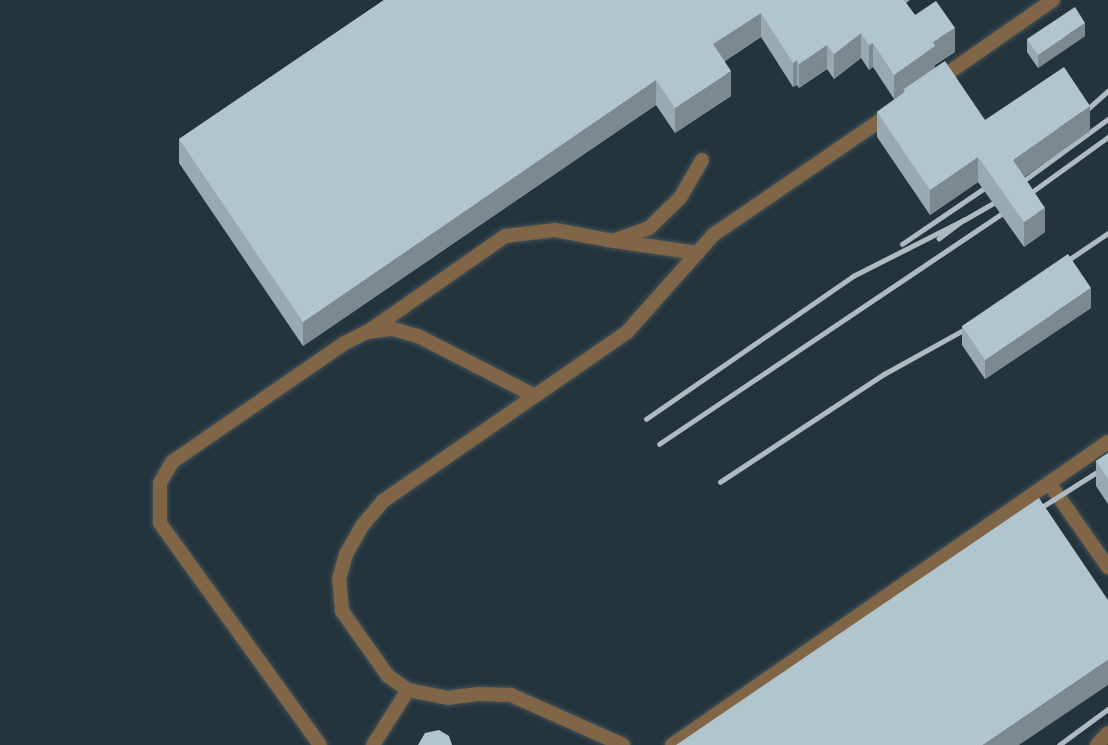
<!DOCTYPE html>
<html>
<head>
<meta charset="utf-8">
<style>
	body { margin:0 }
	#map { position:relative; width:1108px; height:745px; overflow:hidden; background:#24343c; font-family:"Nunito Sans",sans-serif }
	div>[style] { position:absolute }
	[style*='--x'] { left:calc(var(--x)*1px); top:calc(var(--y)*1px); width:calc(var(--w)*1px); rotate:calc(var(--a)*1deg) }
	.roads { filter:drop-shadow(0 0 2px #43525a) drop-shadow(0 0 2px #43525a) }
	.service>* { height:14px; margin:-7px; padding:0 7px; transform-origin:7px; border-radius:7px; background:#806646 }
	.rail>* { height:4.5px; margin:-2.25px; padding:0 2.25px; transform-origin:2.25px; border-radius:2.25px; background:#afbac0 }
	.wall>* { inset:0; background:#98a9b1 }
	.shaded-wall>* { inset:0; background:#7c8a90 }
	.building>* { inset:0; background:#b1c5ce }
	span { translate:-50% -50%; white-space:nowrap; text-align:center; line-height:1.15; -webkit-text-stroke:6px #1a2a32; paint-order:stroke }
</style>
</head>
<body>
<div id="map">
	<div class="roads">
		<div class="service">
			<i style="--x:938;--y:80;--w:140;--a:-34.8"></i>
			<i style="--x:615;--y:241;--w:83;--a:8.3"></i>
			<i style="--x:369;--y:331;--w:166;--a:-34.9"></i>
			<i style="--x:505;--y:236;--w:50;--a:-6.8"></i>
			<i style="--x:555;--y:230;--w:59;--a:10.7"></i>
			<i style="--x:613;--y:241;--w:38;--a:-20"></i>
			<i style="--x:649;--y:228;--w:43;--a:-44.1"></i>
			<i style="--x:680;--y:198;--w:44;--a:-59.9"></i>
			<i style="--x:1049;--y:483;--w:103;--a:54.9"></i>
			<i style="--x:320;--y:745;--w:274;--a:-125.8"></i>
			<i style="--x:160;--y:523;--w:40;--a:-90"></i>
			<i style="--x:160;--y:483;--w:24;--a:-60"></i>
			<i style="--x:172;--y:462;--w:208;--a:-34.6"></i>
			<i style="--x:343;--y:344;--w:27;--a:-27"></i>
			<i style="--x:367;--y:332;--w:26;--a:-7"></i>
			<i style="--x:393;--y:329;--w:26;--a:16"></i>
			<i style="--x:418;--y:336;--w:131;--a:27.1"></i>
			<i style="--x:373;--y:745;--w:65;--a:-57.5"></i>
			<i style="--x:623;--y:745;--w:123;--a:-155.9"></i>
			<i style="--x:511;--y:695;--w:32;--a:-178"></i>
			<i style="--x:479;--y:694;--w:31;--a:173"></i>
			<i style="--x:448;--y:698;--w:41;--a:-168.7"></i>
			<i style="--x:408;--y:690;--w:24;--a:-145"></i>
			<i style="--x:388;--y:676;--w:80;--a:-125.3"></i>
			<i style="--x:342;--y:611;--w:32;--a:-95"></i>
			<i style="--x:339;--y:579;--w:26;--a:-74"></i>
			<i style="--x:346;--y:554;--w:32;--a:-60"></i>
			<i style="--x:362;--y:526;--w:33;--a:-50"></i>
			<i style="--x:383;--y:501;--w:297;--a:-34.7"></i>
			<i style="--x:627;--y:332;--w:130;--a:-48.4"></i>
			<i style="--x:713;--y:235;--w:216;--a:-34.4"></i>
			<i style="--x:672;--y:745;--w:531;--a:-34.8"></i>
			<i style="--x:1097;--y:745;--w:16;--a:-47"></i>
		</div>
	</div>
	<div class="rail">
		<i style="--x:1080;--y:116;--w:38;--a:-42"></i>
		<i style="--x:1015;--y:187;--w:115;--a:-36.2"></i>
		<i style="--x:1022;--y:199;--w:106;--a:-35.8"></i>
		<i style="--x:964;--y:220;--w:34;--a:-30"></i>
		<i style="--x:902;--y:244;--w:98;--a:-34.2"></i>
		<i style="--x:1058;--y:267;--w:60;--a:-34.2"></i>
		<i style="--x:646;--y:419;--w:252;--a:-34.6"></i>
		<i style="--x:853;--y:276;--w:124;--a:-26.8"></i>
		<i style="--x:964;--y:220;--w:31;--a:143"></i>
		<i style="--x:659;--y:444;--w:412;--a:-33.9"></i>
		<i style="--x:720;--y:482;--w:196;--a:-33.4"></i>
		<i style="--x:884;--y:374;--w:105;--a:-29"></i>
		<i style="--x:1031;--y:514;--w:91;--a:-32.5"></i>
		<i style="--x:1059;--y:745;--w:61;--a:-36.3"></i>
	</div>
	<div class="wall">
		<i style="clip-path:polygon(384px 0,910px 0,906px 3px,915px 15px,955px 52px,935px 65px,935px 68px,985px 120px,1090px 131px,1024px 177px,1045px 232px,1024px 247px,978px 182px,930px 215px,877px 137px,877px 112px,904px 92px,894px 99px,873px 67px,869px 70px,861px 58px,834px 79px,827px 69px,799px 88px,797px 85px,793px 87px,761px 37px,725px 61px,731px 96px,675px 133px,656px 105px,303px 346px,179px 163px,179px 139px)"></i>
		<i style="clip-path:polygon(1085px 36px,1038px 68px,1027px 52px,1027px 39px)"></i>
		<i style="clip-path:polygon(1091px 308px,985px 379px,962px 345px,962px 326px)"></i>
		<i style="clip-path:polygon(1108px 453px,1108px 504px,1096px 486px,1096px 461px)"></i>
	</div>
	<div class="shaded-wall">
		<i style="clip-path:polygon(761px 13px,761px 37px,713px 69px,713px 44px)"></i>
		<i style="clip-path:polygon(1085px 23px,1085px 36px,1038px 68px,1038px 55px)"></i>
		<i style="clip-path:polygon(955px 28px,955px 52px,935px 65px,935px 70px,904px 89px,904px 92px,894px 99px,894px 75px,933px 42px)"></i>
		<i style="clip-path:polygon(861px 33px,861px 58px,834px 79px,834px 54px)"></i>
		<i style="clip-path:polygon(873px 43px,873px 67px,869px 70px,869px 45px)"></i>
		<i style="clip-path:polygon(827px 45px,827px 69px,799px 88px,799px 64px)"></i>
		<i style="clip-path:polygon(797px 60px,797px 85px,793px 87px,793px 63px)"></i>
		<i style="clip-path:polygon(731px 71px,731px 96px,675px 133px,675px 108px)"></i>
		<i style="clip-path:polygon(656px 80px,656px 105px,303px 346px,303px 322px)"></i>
		<i style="clip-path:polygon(1090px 106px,1090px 131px,1013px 185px,1013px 160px)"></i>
		<i style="clip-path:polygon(978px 157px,978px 182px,930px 215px,930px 190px)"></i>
		<i style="clip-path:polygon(1045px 208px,1045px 232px,1024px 247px,1024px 222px)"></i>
		<i style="clip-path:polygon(1091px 288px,1091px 308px,985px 379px,985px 360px)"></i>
		<i style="clip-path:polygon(1108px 660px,1108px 685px,1019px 745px,983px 745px)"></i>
	</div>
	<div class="building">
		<i style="clip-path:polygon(384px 0,904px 0,915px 15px,936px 1px,955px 28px,933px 42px,935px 46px,894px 75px,873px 43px,869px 45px,861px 33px,834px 54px,827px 45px,799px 64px,797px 60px,793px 63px,761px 13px,713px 44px,731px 71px,675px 108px,656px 80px,303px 322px,179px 139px)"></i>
		<i style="clip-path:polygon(1075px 7px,1085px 23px,1038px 55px,1027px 39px)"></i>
		<i style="clip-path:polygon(945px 61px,985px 120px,1064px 67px,1090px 106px,1013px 160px,1045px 208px,1024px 222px,978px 157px,930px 190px,877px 112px,905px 92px,904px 89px)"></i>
		<i style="clip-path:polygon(1068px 254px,1091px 288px,985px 360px,962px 326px)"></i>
		<i style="clip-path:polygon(1108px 453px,1108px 479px,1096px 461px)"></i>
		<i style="clip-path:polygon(1039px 498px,1108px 600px,1108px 660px,983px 745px,676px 745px)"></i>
		<i style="clip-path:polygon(439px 730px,449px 736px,452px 745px,418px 745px,425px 733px)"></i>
	</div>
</div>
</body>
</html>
